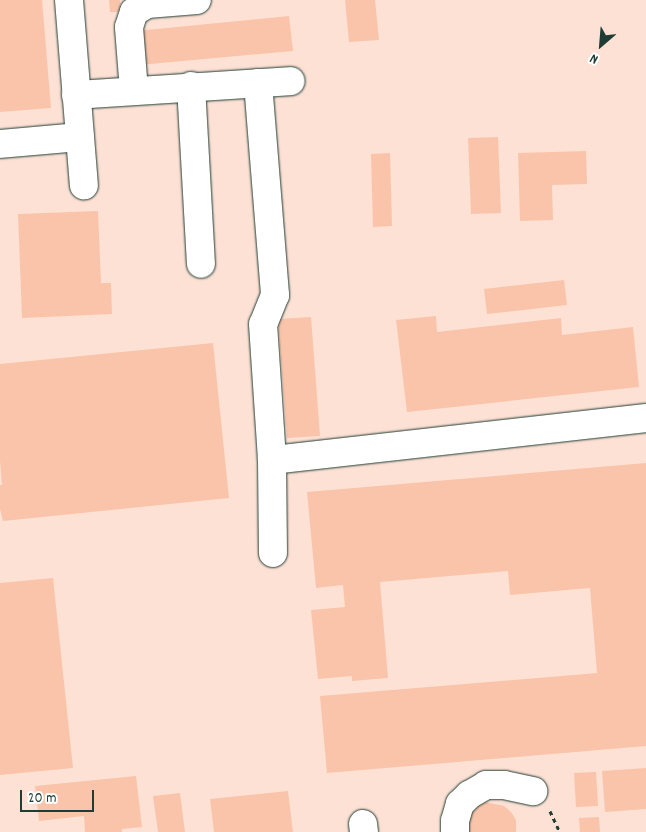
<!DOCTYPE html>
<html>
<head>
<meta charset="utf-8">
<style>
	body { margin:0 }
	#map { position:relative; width:646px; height:832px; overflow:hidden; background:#feede6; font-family:Dekko,sans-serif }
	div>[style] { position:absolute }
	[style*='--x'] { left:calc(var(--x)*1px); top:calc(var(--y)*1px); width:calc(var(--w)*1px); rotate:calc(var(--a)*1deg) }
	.built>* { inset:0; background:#fde1d4 }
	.building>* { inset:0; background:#fac4ab }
	.path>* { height:3px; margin-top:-1.5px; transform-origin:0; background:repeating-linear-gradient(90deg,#1f3d34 0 4px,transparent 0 8px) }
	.roads { filter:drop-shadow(0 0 1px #1f3d34) drop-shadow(0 0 1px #1f3d34) }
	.minor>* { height:28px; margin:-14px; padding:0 14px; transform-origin:14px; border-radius:14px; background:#fff }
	span { translate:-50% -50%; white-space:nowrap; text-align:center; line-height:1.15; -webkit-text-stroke:5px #fff; paint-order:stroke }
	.north { position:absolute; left:576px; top:20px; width:50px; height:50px; -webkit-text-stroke:4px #fff; paint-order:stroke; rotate:207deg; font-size:14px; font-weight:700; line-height:20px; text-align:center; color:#1f3d34 }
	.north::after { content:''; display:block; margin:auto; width:18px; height:22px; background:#1f3d34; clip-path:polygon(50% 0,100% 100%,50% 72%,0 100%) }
	.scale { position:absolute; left:20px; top:790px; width:74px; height:22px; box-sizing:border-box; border:2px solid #1f3d34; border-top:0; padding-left:6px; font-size:15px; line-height:18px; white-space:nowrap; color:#1f3d34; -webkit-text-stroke:4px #fff; paint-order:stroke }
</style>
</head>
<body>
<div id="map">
	<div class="built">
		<i style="clip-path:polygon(0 0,646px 0,646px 832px,0 832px)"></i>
	</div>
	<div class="building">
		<i style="clip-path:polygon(0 0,42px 0,51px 108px,0 112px)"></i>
		<i style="clip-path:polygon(109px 0,120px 0,121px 12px,110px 12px)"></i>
		<i style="clip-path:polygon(345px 0,375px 0,379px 40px,349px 42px)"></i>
		<i style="clip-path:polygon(289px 16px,293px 51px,139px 65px,136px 31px)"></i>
		<i style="clip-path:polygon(498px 137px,501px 213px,471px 214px,468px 138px)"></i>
		<i style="clip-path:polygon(586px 151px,587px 184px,552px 185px,553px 220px,520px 221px,518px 153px)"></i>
		<i style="clip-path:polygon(390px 153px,392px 226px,373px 227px,371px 154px)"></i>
		<i style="clip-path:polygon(98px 211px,101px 283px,111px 283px,112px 314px,22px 318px,18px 214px)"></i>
		<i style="clip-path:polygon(564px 280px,567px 305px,487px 314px,484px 289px)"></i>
		<i style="clip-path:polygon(436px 316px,437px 332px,561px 318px,562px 335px,633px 327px,639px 387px,407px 412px,396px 320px)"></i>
		<i style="clip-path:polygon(311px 317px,320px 436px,287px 438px,278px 319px)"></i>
		<i style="clip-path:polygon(213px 343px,229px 498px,3px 521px,0 509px,0 485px,2px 485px,0 461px,0 364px)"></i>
		<i style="clip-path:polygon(646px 463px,646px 746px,327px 773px,320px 696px,597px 673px,590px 588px,510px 595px,508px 571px,380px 582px,388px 678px,352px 681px,352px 676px,318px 679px,311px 610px,345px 607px,343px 585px,316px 588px,307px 492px)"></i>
		<i style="clip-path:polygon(53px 578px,73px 768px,0 775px,0 583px)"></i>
		<i style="clip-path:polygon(646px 768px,646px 809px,605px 812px,602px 771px)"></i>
		<i style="clip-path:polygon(596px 772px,598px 806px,576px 807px,574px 773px)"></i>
		<i style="clip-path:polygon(136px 776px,142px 827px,122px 829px,122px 832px,85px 832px,84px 816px,39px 821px,35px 786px)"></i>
		<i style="clip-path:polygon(288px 791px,293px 832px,214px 832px,210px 799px)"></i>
		<i style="clip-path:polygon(180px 793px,185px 832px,158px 832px,153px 796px)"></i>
		<i style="clip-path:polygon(485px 802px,504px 806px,511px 812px,516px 820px,516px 832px,463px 832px,464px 820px,476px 806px)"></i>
		<i style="clip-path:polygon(599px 817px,600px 832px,580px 832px,579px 818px)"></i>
	</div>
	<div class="path">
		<i style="--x:550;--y:811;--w:23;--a:65"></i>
	</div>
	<div class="roads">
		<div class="minor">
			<i style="--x:69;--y:0;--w:186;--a:85.4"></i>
			<i style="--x:258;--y:83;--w:213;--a:85.4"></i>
			<i style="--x:275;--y:295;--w:31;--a:112"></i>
			<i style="--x:263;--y:324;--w:136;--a:86.2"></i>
			<i style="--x:272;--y:460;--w:93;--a:89.4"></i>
			<i style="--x:191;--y:86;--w:178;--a:86.8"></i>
			<i style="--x:134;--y:91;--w:64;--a:-94.5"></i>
			<i style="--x:129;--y:27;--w:16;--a:-72"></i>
			<i style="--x:134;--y:12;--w:15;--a:-32"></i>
			<i style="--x:147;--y:4;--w:50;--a:-4.6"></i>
			<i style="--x:76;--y:95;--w:215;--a:-3.7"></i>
			<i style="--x:0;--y:144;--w:80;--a:-5"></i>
			<i style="--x:272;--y:460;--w:376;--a:-6.4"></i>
			<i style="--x:363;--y:824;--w:8;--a:83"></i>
			<i style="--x:455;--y:832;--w:11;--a:-90"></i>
			<i style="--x:455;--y:821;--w:18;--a:-74"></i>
			<i style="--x:460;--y:804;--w:13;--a:-45"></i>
			<i style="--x:469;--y:795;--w:20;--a:-30"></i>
			<i style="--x:486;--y:785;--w:18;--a:0"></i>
			<i style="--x:504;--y:785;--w:30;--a:12"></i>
		</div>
	</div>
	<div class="north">N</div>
	<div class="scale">20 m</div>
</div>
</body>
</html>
